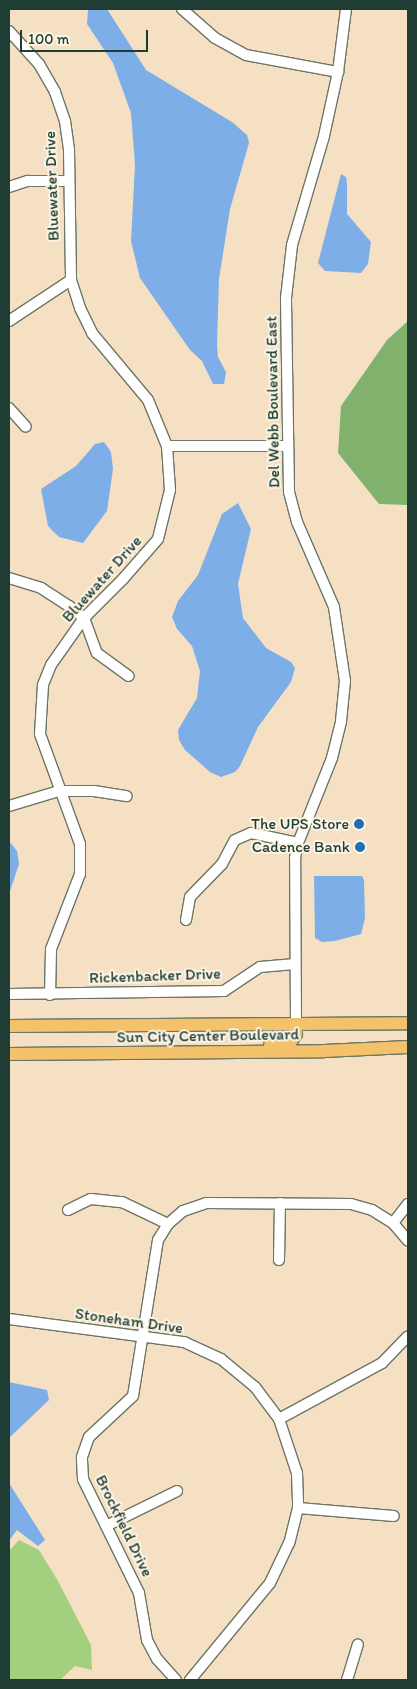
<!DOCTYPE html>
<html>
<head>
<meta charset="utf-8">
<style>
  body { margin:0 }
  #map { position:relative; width:417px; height:1689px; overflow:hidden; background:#f5e0c4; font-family:Itim,sans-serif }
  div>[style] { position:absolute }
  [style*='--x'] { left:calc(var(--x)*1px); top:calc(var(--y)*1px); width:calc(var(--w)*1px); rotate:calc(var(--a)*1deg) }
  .green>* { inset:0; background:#a2d07e }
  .forest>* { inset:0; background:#81b26d }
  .water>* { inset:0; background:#7daee8 }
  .roads { filter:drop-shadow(1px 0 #6a7666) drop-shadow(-1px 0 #6a7666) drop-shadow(0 1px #6a7666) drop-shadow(0 -1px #6a7666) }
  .minor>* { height:10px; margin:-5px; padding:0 5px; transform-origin:5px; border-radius:5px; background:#fff }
  .major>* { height:12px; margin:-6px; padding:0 6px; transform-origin:6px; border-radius:6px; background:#f3c26a }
  .dots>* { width:14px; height:14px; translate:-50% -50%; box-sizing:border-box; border:2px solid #fcf5e5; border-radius:50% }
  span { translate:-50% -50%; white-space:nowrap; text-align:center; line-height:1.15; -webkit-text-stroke:4px #fcf5e5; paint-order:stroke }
  .street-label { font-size:16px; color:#1f3d34 }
  .poi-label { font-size:16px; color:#1f3d34 }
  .right { translate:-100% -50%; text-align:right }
  .frame { position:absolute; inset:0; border:10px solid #1f3d34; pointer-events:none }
  .scale { position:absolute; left:20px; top:30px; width:128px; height:22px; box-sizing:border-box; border:2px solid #1f3d34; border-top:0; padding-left:6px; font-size:15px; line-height:18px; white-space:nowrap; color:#1f3d34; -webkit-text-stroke:4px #fcf5e5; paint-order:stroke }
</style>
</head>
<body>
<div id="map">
  <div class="green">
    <div style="clip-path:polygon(19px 1540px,39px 1550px,58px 1581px,91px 1645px,92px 1670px,75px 1666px,60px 1680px,9px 1680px,9px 1551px)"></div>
  </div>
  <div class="forest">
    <div style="clip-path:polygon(408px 321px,408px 505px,379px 504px,338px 453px,341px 406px,387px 340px)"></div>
  </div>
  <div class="water">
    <div style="clip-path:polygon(88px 9px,107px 9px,146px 70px,232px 122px,247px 135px,249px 143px,230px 209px,219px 279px,217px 345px,218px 357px,226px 372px,224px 384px,213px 384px,202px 361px,190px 350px,140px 278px,131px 241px,135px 165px,131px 113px,113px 63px,87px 24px)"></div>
    <div style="clip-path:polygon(341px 174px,346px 177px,347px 183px,347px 214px,371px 242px,368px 264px,361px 273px,325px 271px,318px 263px)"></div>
    <div style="clip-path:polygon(104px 442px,111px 452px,113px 469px,107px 511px,83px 543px,59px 537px,48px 526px,41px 489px,76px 466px,95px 444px)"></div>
    <div style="clip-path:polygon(238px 503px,251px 529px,238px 584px,243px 618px,266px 648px,291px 662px,295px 668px,291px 682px,258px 727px,240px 766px,235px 772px,221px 777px,210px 772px,185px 750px,179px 740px,178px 730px,197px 698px,200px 671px,192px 646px,177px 629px,172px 617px,178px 601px,198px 575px,222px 514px)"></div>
    <div style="clip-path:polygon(9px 841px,17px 851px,19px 864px,9px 894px)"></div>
    <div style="clip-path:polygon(314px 876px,362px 876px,364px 880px,365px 918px,361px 934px,335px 941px,322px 942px,315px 938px)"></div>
    <div style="clip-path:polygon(9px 1382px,47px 1390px,49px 1400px,9px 1438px)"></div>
    <div style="clip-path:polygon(9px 1483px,45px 1540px,38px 1546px,17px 1530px,9px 1541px)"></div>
  </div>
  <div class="roads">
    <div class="minor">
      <div style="--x:182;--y:9;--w:44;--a:41.3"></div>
      <div style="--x:215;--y:38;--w:35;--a:29"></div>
      <div style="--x:246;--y:55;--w:94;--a:10.5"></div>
      <div style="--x:9;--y:31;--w:45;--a:47.7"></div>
      <div style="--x:39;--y:64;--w:32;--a:60"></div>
      <div style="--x:55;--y:92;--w:31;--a:71"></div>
      <div style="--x:65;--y:121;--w:29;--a:82"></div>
      <div style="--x:69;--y:150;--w:130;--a:89.1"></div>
      <div style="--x:71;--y:280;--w:29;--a:72"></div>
      <div style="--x:80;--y:308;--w:28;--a:64"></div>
      <div style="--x:92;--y:333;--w:87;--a:50.1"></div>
      <div style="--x:148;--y:400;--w:50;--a:67.6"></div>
      <div style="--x:167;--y:446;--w:44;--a:86.1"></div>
      <div style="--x:170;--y:490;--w:50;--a:103.8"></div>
      <div style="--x:158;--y:539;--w:53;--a:131.2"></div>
      <div style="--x:123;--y:579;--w:55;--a:135"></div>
      <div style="--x:84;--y:618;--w:57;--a:125.1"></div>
      <div style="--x:51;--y:665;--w:22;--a:112"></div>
      <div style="--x:43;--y:685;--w:49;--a:93.5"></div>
      <div style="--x:40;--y:734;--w:117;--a:70"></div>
      <div style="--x:80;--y:844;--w:30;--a:90"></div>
      <div style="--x:80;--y:874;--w:80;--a:111.1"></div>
      <div style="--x:51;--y:949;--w:46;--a:91.2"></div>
      <div style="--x:9;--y:187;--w:20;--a:-18"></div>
      <div style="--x:28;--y:181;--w:41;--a:0"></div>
      <div style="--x:9;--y:321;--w:74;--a:-33.5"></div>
      <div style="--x:9;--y:408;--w:25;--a:48"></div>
      <div style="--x:167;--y:446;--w:120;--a:0"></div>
      <div style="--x:9;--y:578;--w:34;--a:17"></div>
      <div style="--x:41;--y:588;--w:33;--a:33"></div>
      <div style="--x:69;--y:606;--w:19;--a:39"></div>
      <div style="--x:84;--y:618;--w:37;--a:70"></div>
      <div style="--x:97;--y:653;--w:39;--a:36"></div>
      <div style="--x:9;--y:806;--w:52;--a:-16.7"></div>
      <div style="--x:59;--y:791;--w:35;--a:0"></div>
      <div style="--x:94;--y:791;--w:33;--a:9"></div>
      <div style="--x:186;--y:920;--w:23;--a:-80"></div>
      <div style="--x:190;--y:897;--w:46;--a:-45.9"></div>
      <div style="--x:222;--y:864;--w:27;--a:-62"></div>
      <div style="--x:235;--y:840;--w:17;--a:-24"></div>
      <div style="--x:251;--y:833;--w:48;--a:12"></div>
      <div style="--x:9;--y:994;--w:215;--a:-0.8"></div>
      <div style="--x:224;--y:991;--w:43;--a:-33.7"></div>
      <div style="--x:260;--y:967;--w:35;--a:-5"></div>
      <div style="--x:296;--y:1024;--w:166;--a:-90.3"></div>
      <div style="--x:295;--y:858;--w:15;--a:-79"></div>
      <div style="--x:298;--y:843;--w:92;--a:-68.2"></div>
      <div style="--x:332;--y:758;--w:38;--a:-76"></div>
      <div style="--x:341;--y:721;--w:40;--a:-84.3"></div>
      <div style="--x:345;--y:681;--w:75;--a:-98.5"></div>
      <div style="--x:334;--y:607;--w:93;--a:-113.5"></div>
      <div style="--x:297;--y:522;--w:31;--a:-105"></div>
      <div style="--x:289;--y:492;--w:194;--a:-90.9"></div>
      <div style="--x:286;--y:298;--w:53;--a:-83.5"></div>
      <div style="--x:292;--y:245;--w:114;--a:-73.6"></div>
      <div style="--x:324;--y:136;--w:66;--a:-77.7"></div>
      <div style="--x:338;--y:72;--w:64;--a:-82.8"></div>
      <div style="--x:68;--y:1210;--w:25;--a:-26"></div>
      <div style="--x:91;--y:1199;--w:31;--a:6"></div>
      <div style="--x:122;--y:1202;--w:51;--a:25.6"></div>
      <div style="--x:393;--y:1223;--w:24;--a:-52"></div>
      <div style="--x:279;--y:1260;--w:57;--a:-89"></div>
      <div style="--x:9;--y:1319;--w:177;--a:7.5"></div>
      <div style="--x:184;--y:1342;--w:41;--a:24.7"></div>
      <div style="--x:221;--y:1359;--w:44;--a:39.5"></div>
      <div style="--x:255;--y:1387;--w:40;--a:53"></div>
      <div style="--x:279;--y:1419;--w:57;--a:71.6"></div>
      <div style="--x:297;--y:1473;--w:35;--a:88"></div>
      <div style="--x:298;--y:1508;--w:36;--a:104"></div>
      <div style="--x:289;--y:1543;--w:44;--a:115.4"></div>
      <div style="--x:270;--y:1583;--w:126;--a:129.5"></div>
      <div style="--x:279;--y:1419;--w:117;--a:-28.5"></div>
      <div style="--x:382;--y:1363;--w:37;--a:-46"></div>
      <div style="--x:298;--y:1508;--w:96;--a:4.8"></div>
      <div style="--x:108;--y:1525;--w:77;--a:-26.2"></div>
      <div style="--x:176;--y:1680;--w:28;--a:-132"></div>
      <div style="--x:157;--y:1659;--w:21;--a:-118"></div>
      <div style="--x:147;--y:1640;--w:48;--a:-99.7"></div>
      <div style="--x:139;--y:1593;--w:127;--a:-116.2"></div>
      <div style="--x:83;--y:1479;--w:22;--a:-93"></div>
      <div style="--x:82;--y:1457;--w:21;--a:-71"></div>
      <div style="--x:89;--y:1437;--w:60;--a:-43"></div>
      <div style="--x:133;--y:1396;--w:158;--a:-80.9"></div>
      <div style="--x:158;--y:1240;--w:19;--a:-58"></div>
      <div style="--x:168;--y:1224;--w:20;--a:-41"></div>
      <div style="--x:183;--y:1211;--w:24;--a:-19"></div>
      <div style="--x:206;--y:1203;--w:145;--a:0.4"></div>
      <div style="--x:351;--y:1204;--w:22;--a:16"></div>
      <div style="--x:372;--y:1210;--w:25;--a:32"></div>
      <div style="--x:393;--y:1223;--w:23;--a:50"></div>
      <div style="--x:347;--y:1680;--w:37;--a:-73"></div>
    </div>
    <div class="major">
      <div style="--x:9;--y:1026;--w:399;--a:-0.4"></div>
      <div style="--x:270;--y:1045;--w:20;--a:-6"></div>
      <div style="--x:290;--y:1043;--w:11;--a:-56"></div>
      <div style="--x:296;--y:1034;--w:10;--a:-90"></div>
      <div style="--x:9;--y:1054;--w:315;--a:-0.5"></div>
      <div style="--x:324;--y:1051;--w:84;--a:-2.7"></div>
    </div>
  </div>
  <div class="dots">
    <div style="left:359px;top:824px;background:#1f6fb2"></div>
    <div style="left:360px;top:847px;background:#1f6fb2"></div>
  </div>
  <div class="street-label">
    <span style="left:52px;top:186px;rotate:-92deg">Bluewater Drive</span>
    <span style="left:273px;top:402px;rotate:-91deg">Del Webb Boulevard East</span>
    <span style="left:102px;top:579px;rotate:-48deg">Bluewater Drive</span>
    <span style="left:155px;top:976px;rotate:-2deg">Rickenbacker Drive</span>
    <span style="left:208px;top:1036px;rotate:-1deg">Sun City Center Boulevard</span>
    <span style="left:129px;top:1321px;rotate:8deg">Stoneham Drive</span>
    <span style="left:124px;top:1526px;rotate:64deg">Brockfield Drive</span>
  </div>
  <div class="poi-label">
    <span class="right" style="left:349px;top:824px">The UPS Store</span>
    <span class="right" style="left:350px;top:847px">Cadence Bank</span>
  </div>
  <div class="frame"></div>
  <div class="scale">100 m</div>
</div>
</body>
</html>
